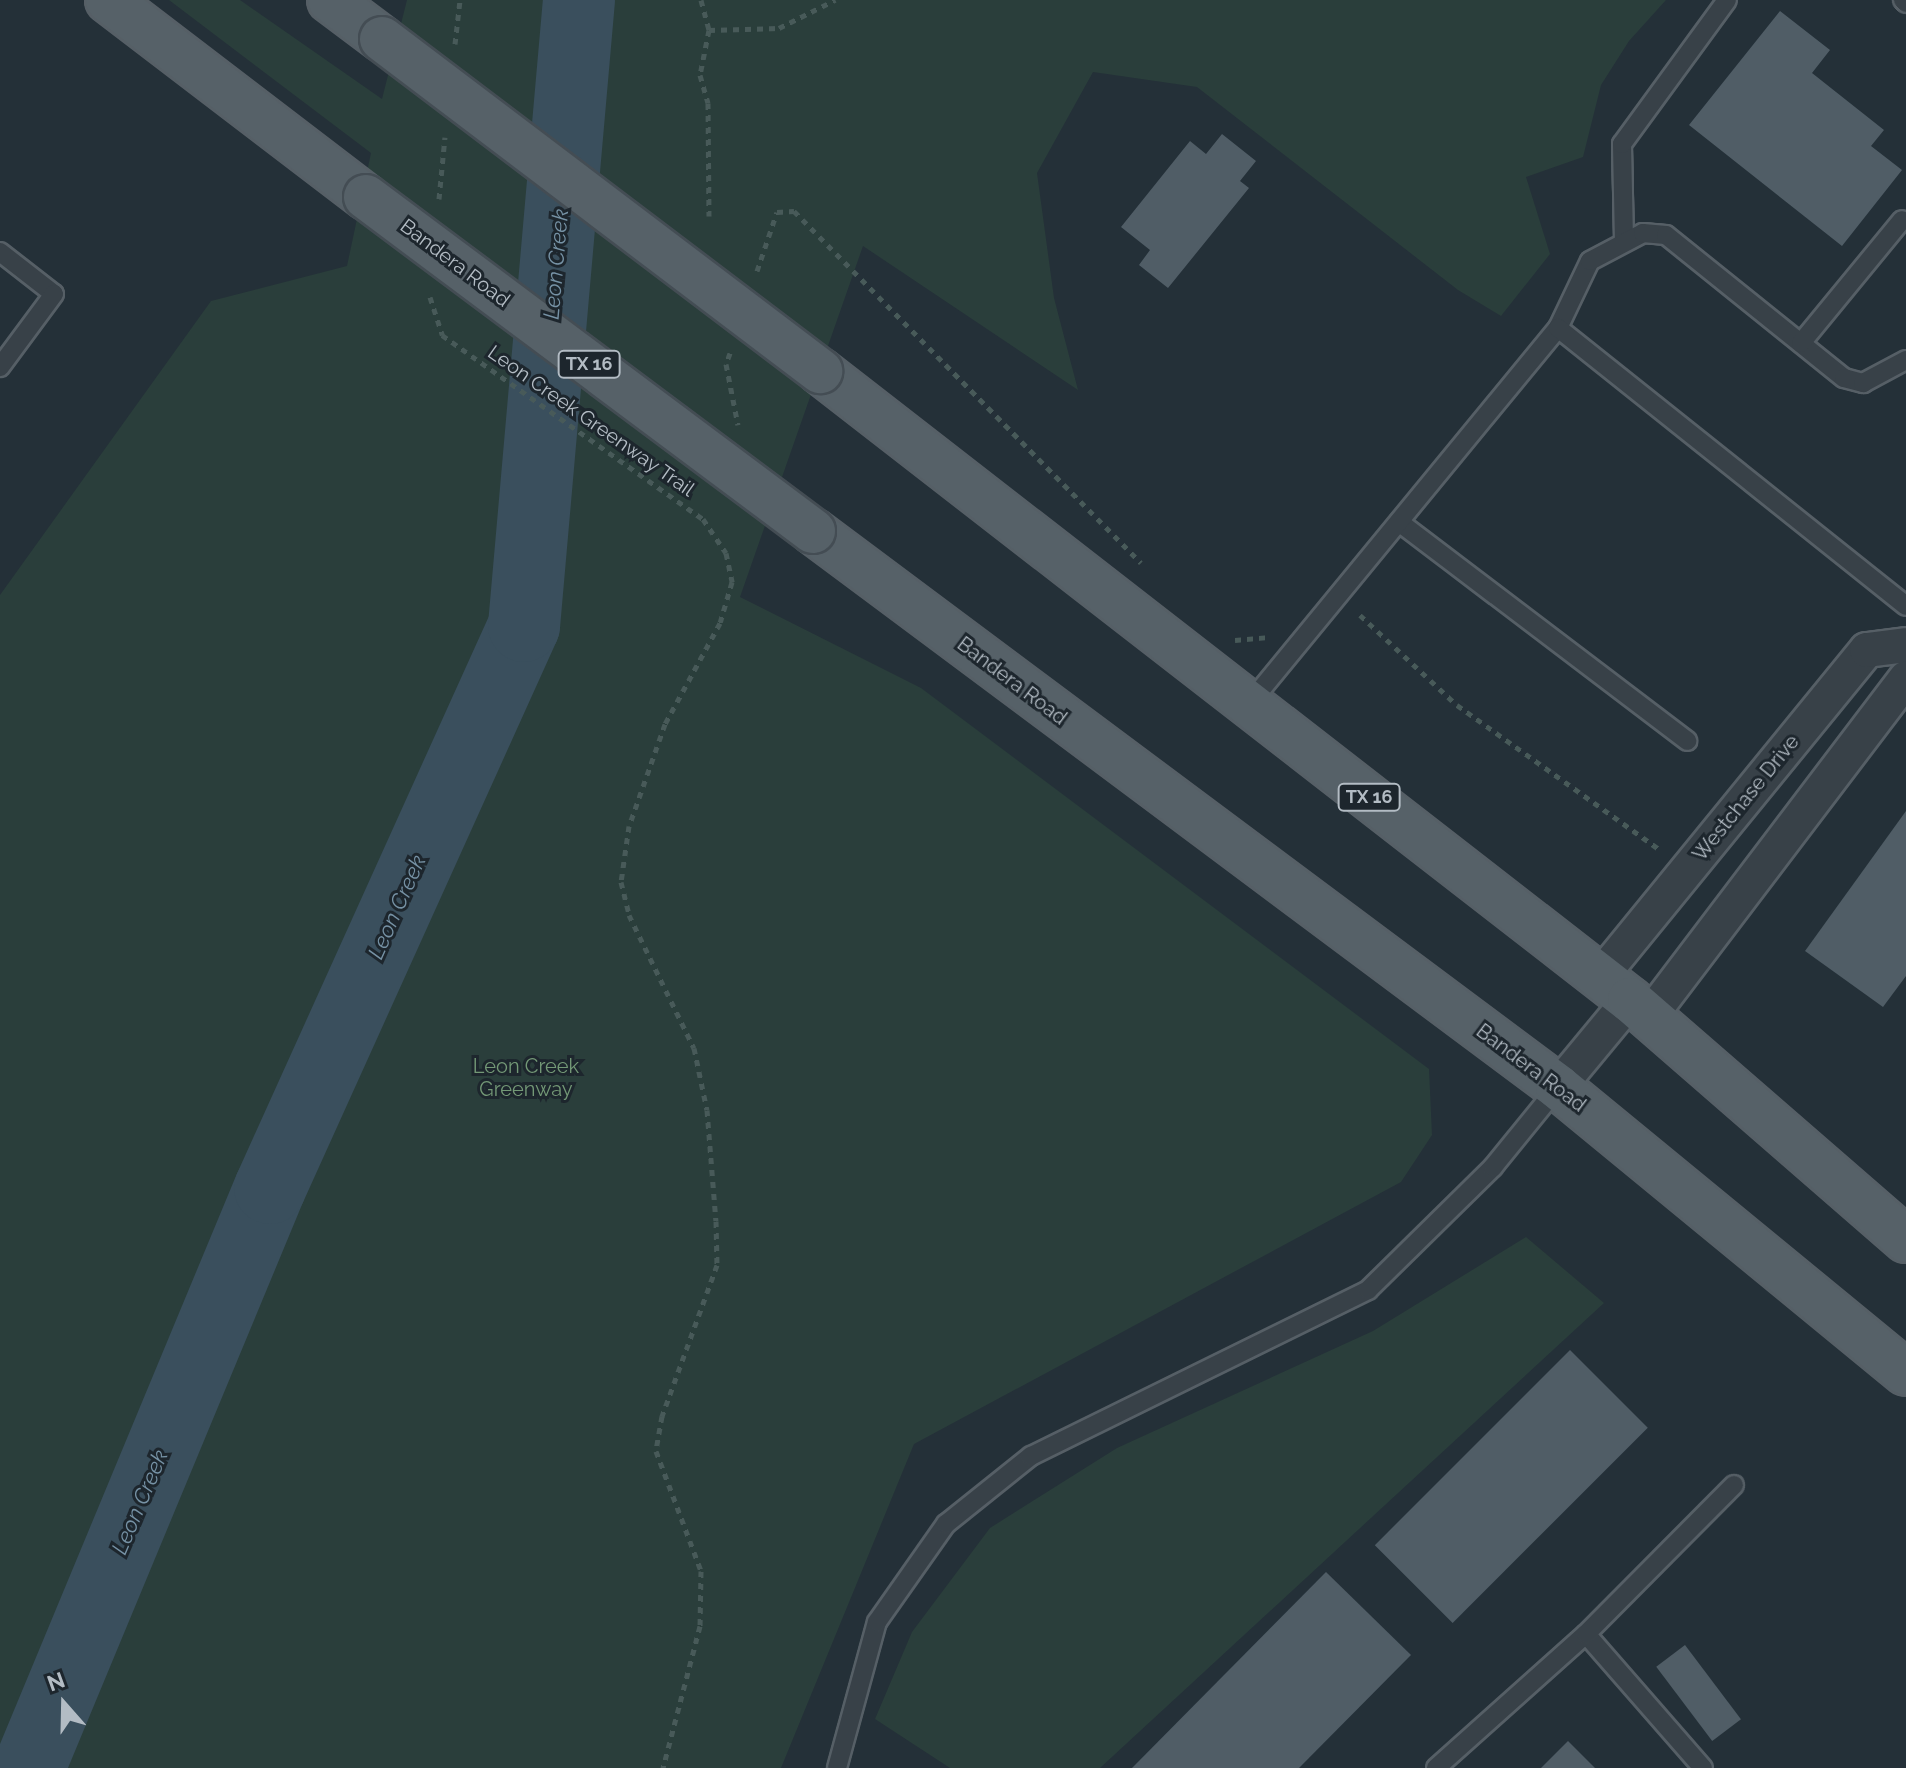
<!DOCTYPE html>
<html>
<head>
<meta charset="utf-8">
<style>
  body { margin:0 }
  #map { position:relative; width:1906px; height:1768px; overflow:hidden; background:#243038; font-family:Raleway,sans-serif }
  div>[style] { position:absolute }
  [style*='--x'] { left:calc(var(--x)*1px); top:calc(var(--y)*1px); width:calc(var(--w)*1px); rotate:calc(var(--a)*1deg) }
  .green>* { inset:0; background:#2a3e3b }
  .river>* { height:72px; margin:-36px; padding:0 36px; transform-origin:36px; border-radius:36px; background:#3a4f5d }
  .building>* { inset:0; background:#505d66; transform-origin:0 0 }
  .path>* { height:5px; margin-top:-2.5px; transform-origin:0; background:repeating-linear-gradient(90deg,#485a59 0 6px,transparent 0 12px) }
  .roads { filter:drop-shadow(2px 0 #565f66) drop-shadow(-2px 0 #565f66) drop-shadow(0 2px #565f66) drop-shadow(0 -2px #565f66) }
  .lane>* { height:18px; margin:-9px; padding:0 9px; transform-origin:9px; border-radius:9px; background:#384148 }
  .street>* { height:34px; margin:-17px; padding:0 17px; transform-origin:17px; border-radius:17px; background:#384148 }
  .primary>* { height:44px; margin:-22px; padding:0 22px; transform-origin:22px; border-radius:22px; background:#566168 }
  .bridges { filter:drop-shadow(2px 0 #444d54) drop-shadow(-2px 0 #444d54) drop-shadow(0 2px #444d54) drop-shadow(0 -2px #444d54) }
  .primary-bridge>* { height:44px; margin:-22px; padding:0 22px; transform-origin:22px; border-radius:22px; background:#566168 }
  span { translate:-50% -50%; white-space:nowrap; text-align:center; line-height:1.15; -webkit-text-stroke:6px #1d262d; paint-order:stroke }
  .shield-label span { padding:2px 6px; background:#1d262d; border:2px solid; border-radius:6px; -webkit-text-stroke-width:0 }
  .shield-label { font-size:18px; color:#b3bcc4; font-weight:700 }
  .street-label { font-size:20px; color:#b3bcc4 }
  .park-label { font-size:20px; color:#739876 }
  .water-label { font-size:22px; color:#7692a5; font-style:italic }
  .north { position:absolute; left:24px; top:1664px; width:80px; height:80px; -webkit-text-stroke:6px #1d262d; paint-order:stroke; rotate:340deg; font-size:22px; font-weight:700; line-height:32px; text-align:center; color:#b3bcc4 }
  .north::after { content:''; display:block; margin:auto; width:28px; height:36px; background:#b3bcc4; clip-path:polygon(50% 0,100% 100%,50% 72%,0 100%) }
</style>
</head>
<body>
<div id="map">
  <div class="green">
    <div style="clip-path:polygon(169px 0,240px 0,382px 99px,407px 0,1666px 0,1629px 41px,1601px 85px,1583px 157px,1526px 177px,1550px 254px,1501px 316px,1458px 290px,1197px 87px,1093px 72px,1037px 173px,1054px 298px,1078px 390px,863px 246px,740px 597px,921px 688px,1429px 1069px,1432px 1135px,1401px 1182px,914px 1444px,781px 1768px,0 1768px,0 595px,211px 301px,347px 266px,371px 153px)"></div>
    <div style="clip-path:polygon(1526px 1237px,1604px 1303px,1100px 1768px,950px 1768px,875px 1719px,912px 1632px,990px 1528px,1117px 1448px,1373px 1331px)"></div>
  </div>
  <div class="river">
    <div style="--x:29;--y:1768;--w:628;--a:-67.44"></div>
    <div style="--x:270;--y:1188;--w:617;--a:-65.68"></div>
    <div style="--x:524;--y:626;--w:628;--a:-84.98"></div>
  </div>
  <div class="building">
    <div style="clip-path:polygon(1780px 11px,1830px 50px,1812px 73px,1884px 130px,1871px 146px,1902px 170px,1842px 246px,1689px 125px)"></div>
    <div style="clip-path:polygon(1222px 134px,1256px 161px,1240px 181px,1249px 188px,1168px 288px,1139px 265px,1150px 250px,1121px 227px,1190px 141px,1206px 154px)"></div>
    <div style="clip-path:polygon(1906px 811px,1906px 976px,1883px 1007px,1805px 951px)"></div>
    <div style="left:1570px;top:1350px;width:110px;height:276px;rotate:45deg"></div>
    <div style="clip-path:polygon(1326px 1572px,1411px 1655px,1299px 1768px,1132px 1768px)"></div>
    <div style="left:1685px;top:1645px;width:93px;height:36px;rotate:53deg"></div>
    <div style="clip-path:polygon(1568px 1741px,1595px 1768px,1541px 1768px)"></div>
  </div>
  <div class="path">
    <div style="--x:701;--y:0;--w:31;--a:75"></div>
    <div style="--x:709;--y:30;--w:46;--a:101.3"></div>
    <div style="--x:700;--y:75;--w:29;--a:74"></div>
    <div style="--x:708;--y:103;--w:113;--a:89.5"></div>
    <div style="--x:709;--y:30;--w:70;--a:-1.6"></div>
    <div style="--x:779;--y:28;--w:63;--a:-26.6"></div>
    <div style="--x:455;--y:44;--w:44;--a:-83.5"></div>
    <div style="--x:439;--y:199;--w:62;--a:-84.5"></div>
    <div style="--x:757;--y:271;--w:62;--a:-71.3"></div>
    <div style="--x:777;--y:212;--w:17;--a:-3"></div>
    <div style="--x:794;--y:211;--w:494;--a:45.4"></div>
    <div style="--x:430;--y:297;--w:40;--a:72"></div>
    <div style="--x:442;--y:335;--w:319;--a:35.2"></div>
    <div style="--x:703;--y:519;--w:41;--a:55.9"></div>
    <div style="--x:726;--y:553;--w:30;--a:78"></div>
    <div style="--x:732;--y:582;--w:43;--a:106.3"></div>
    <div style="--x:720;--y:623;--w:115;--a:118.6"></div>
    <div style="--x:665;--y:724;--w:108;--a:109.4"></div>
    <div style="--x:629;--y:826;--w:57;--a:98.1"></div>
    <div style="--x:621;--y:882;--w:34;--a:76"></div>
    <div style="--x:629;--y:915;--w:148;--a:64"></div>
    <div style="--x:694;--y:1048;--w:63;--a:78.2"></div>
    <div style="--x:707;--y:1110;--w:111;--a:85.4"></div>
    <div style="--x:716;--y:1221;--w:44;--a:88.7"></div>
    <div style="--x:717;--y:1265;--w:161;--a:110"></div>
    <div style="--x:662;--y:1416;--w:36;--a:100"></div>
    <div style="--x:656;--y:1451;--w:128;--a:69.4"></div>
    <div style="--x:701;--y:1571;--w:55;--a:91"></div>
    <div style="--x:700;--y:1626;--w:147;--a:104.6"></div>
    <div style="--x:730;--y:353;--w:12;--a:110"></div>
    <div style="--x:726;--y:364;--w:62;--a:78.9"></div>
    <div style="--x:1360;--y:615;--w:132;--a:42.9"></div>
    <div style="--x:1457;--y:705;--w:249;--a:35.5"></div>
    <div style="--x:1235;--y:640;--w:33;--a:-5"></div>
  </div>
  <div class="roads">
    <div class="lane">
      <div style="--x:1903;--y:0;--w:4;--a:45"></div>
      <div style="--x:1624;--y:241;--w:97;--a:-91.2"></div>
      <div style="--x:1622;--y:144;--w:178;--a:-53.9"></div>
      <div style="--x:0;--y:252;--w:68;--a:37.9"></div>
      <div style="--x:54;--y:294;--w:91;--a:126.5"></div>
      <div style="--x:1558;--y:328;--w:74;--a:-64.5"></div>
      <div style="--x:1590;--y:261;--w:60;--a:-27.8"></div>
      <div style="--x:1643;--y:233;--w:23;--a:5"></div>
      <div style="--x:1666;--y:235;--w:228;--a:38.8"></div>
      <div style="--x:1844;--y:378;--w:20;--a:15"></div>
      <div style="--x:1863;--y:383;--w:49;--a:-28.1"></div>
      <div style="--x:1801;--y:343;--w:159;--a:-50.6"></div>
      <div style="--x:1399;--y:522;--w:362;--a:37.2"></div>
      <div style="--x:1249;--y:704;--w:487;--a:-50.6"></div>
      <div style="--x:1558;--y:328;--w:445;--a:38.6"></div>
      <div style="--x:1586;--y:1634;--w:178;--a:48.9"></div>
      <div style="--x:837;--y:1768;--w:151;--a:-74.7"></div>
      <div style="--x:877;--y:1622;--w:120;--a:-54.9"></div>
      <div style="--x:946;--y:1524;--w:109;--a:-38.7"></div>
      <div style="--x:1031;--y:1456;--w:376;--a:-26.2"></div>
      <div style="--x:1368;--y:1290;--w:175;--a:-44.5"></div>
      <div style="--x:1493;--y:1167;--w:103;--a:-50.9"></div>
      <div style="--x:1436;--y:1768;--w:201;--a:-41.8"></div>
      <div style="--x:1586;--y:1634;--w:210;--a:-45.2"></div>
    </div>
    <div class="street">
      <div style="--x:1600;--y:977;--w:422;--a:-50.8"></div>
      <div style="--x:1867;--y:650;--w:39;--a:-7"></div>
      <div style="--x:1649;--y:1017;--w:425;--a:-52.8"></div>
      <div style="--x:1558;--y:1087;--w:113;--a:-50.4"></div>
    </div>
    <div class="primary">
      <div style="--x:108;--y:0;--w:325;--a:37.4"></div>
      <div style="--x:330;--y:0;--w:65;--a:36.9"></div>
      <div style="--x:820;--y:371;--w:1026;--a:37.83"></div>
      <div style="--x:1630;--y:1000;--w:366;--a:41"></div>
      <div style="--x:813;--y:531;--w:930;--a:36.73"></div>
      <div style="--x:1558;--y:1087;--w:450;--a:39.4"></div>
    </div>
  </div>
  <div class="bridges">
    <div class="primary-bridge">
      <div style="--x:382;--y:39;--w:550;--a:37.16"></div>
      <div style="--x:366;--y:197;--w:558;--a:36.77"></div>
    </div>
  </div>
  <div class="shield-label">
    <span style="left:589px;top:364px">TX 16</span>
    <span style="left:1369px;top:797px">TX 16</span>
  </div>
  <div class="street-label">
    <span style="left:455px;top:263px;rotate:37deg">Bandera Road</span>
    <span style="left:591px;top:421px;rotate:35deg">Leon Creek Greenway Trail</span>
    <span style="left:1012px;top:681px;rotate:37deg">Bandera Road</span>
    <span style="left:1746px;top:798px;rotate:-51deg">Westchase Drive</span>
    <span style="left:1531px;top:1068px;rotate:37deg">Bandera Road</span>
  </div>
  <div class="park-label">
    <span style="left:526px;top:1078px">Leon Creek<br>Greenway</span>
  </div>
  <div class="water-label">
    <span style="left:556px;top:264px;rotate:-85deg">Leon Creek</span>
    <span style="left:397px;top:907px;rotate:-66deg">Leon Creek</span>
    <span style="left:140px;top:1502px;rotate:-67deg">Leon Creek</span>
  </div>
  <div class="north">N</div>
</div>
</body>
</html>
